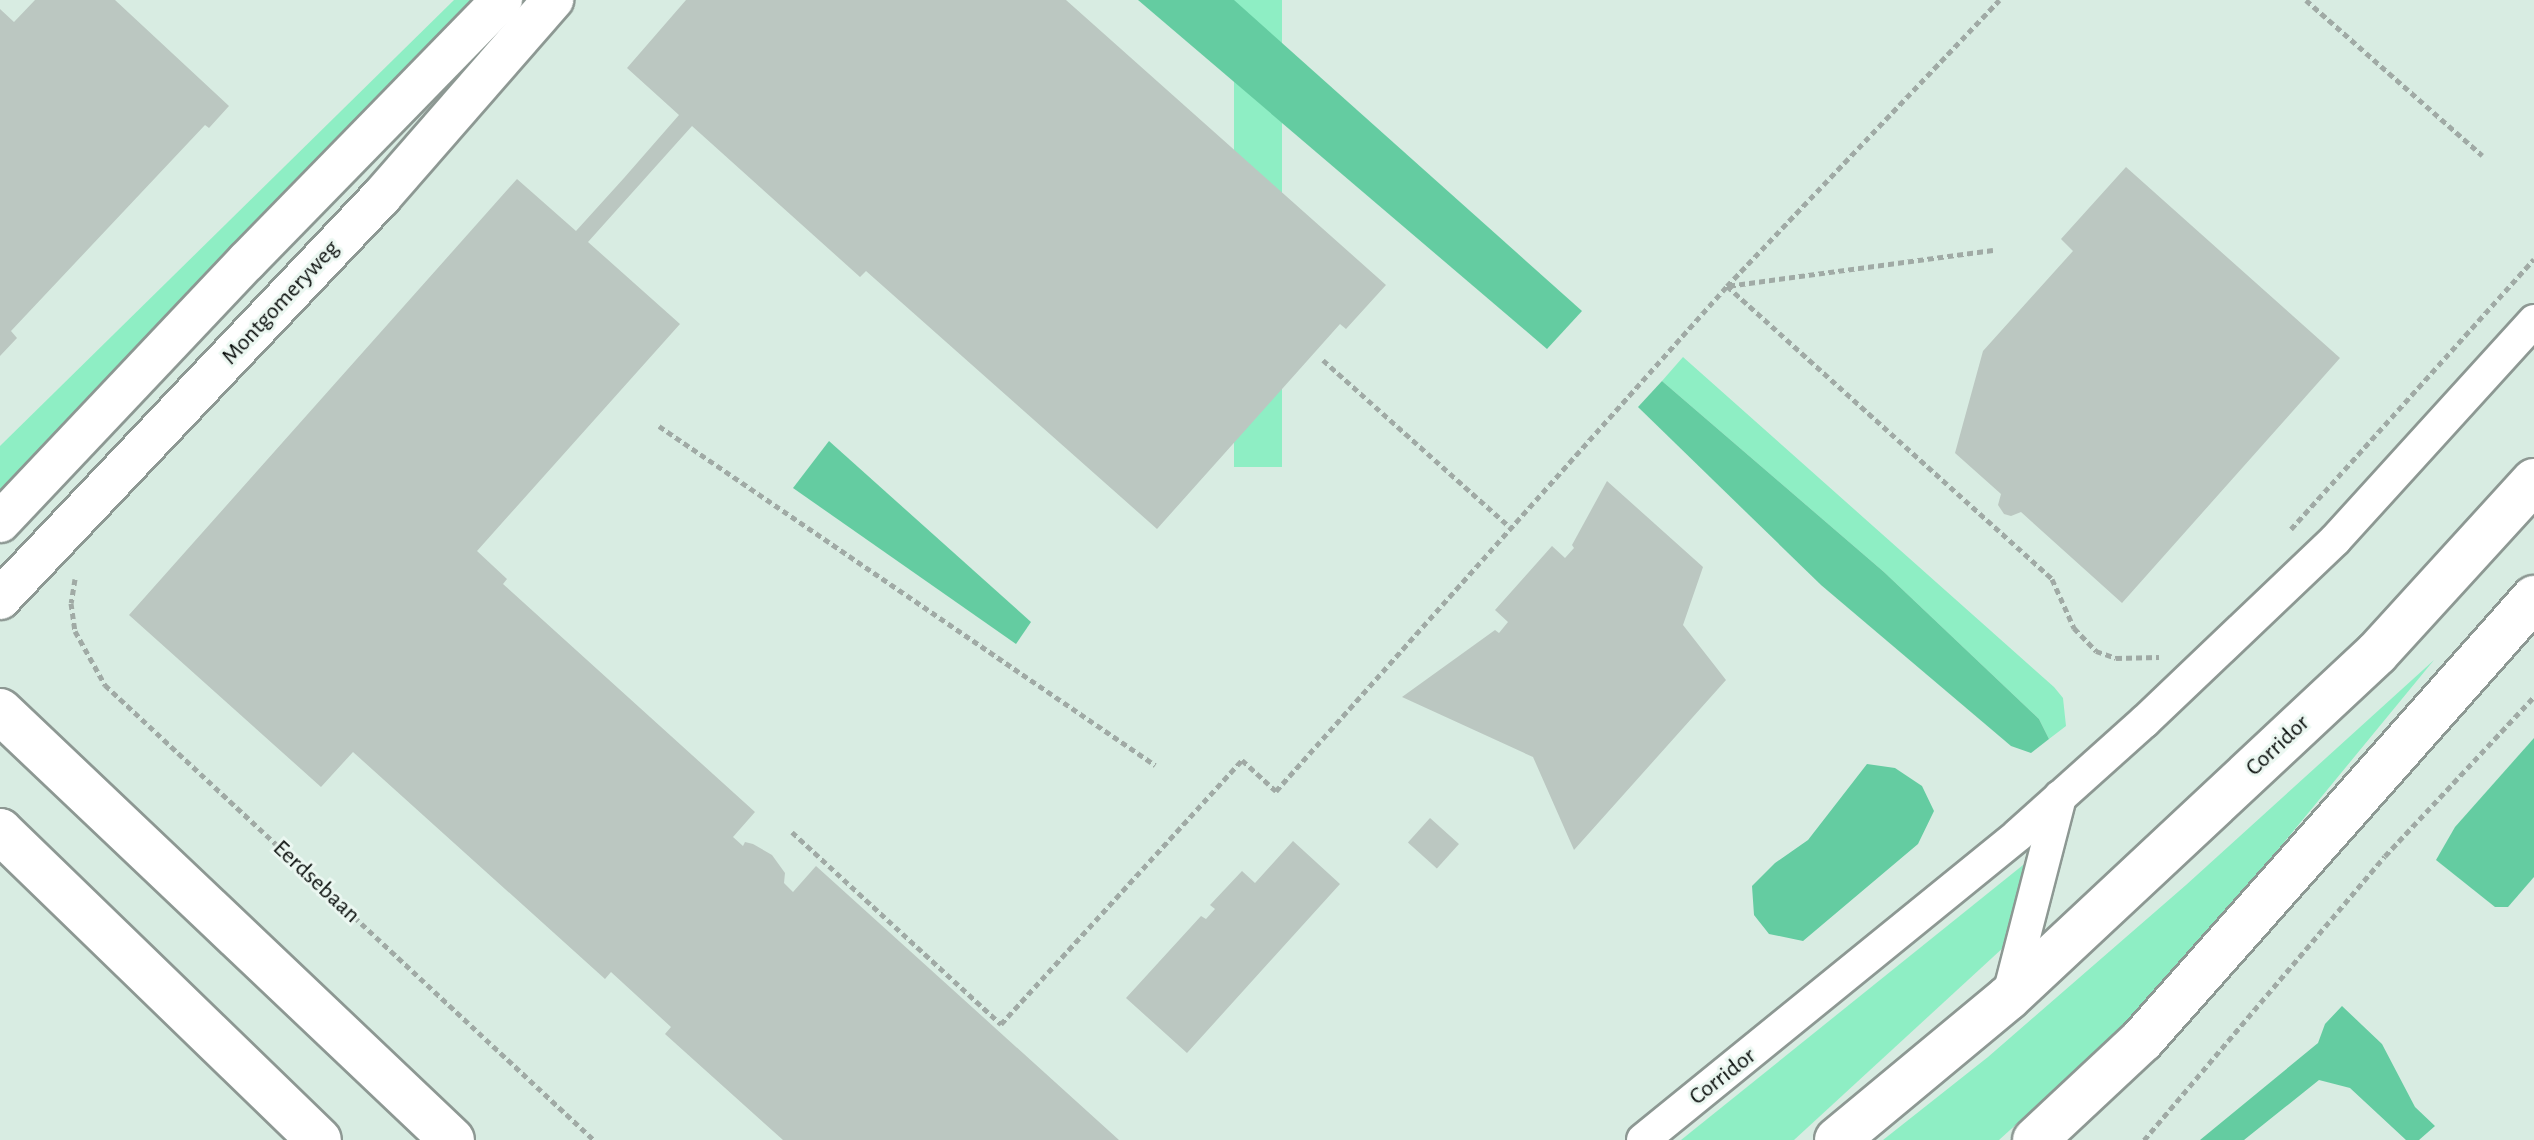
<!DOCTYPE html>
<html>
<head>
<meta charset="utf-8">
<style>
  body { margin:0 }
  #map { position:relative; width:2534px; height:1140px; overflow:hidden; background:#ebf7f1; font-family:"Alegreya Sans",sans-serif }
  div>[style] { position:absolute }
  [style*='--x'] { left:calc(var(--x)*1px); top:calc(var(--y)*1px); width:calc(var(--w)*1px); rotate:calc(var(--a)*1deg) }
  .built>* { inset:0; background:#d8ece2; transform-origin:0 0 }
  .green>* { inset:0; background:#8eeec4; transform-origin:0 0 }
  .water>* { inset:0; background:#64cca1 }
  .building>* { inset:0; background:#bbc7c1; transform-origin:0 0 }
  .path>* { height:5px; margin-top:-2.5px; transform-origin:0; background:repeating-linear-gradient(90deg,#a0aaa5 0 6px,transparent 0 10px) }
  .roads { filter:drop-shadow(2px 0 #8d9893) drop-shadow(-2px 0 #8d9893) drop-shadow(0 2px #8d9893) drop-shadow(0 -2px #8d9893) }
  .minor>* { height:32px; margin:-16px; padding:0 16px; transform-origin:16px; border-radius:16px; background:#fff }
  .tertiary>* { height:40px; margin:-20px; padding:0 20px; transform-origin:20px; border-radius:20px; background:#fff }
  .secondary>* { height:44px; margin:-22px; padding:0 22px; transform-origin:22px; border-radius:22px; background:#fff }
  .motorway>* { height:44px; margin:-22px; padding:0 22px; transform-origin:22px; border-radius:22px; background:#fff }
  span { translate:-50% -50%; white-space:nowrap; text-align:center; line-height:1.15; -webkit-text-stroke:6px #ebf7f1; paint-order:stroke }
  .street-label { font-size:24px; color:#090d0b }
</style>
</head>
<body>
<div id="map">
  <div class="built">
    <div style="left:0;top:0;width:2534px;height:1140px"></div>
  </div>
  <div class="green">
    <div style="clip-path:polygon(454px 0,479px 0,0 492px,0 446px)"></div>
    <div style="left:1234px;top:0;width:48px;height:467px"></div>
    <div style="clip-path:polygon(1683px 357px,2054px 687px,2063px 698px,2066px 726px,2049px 739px,2039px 719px,1884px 572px,1662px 381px)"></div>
    <div style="clip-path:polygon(2434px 660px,2221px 919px,2122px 1028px,1999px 1140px,1883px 1140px,1988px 1057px,2186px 885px)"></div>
    <div style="clip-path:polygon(2028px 861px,2005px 946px,1794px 1140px,1681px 1140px)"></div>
  </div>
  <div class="water">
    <div style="clip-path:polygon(1138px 0,1234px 0,1582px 311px,1547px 349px)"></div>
    <div style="clip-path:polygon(1662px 381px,1884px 572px,2039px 719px,2049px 739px,2031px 753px,2011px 746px,1821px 585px,1638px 407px)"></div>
    <div style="clip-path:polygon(829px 441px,1031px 622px,1016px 644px,793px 488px)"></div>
    <div style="clip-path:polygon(2534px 738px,2534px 877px,2508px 907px,2495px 907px,2436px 860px,2455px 827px)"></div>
    <div style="clip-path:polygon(1867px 764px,1895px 768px,1922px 786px,1934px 811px,1918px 844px,1803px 941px,1769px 934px,1754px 915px,1752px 886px,1775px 863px,1808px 840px)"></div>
    <div style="clip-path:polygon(2342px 1006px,2382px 1044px,2415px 1107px,2435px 1126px,2419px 1140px,2406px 1140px,2350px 1088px,2319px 1080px,2244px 1140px,2200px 1140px,2318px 1043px,2325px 1024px)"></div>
  </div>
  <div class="building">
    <div style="clip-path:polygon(35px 0,115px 0,229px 106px,209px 128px,205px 125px,11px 331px,17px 338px,0 356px,0 9px,14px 22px)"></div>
    <div style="clip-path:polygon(686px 0,1066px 0,1386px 285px,1346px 329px,1340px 324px,1157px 529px,866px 271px,860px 277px,692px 126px,588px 242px,680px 324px,477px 551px,507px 579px,503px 584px,755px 812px,733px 837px,743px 846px,745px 842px,753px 844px,772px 855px,785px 873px,784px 883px,793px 892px,816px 866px,1119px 1140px,783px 1140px,665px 1034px,671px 1027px,611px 972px,605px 979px,353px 752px,321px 787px,129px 615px,517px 179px,576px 231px,624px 178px,679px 115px,627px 68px)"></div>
    <div style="clip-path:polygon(2126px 167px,2340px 358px,2122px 603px,2021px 512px,2011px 516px,2004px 514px,1998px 505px,2001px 494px,1955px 453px,1983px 351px,2073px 251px,2061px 239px)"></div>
    <div style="clip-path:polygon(1607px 481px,1703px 567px,1683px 625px,1726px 680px,1574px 850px,1533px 757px,1402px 697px,1495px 630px,1499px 633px,1508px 622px,1495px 610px,1552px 546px,1565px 558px,1574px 548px,1572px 545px)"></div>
    <div style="left:1430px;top:818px;width:39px;height:33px;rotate:42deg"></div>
    <div style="clip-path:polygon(1293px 841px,1340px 884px,1187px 1053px,1126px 998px,1201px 916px,1206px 919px,1215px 909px,1210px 905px,1242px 871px,1255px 883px)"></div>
  </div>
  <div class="path">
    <div style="--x:2306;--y:0;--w:235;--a:41.4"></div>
    <div style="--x:1993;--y:250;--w:268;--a:172.3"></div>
    <div style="--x:1727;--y:286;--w:438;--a:42"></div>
    <div style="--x:2052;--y:579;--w:54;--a:65.8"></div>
    <div style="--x:2074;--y:628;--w:32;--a:46"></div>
    <div style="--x:2096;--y:651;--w:21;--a:19"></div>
    <div style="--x:2116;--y:658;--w:43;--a:-1.3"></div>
    <div style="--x:1323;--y:360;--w:252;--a:41.8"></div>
    <div style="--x:659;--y:426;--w:601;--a:34.35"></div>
    <div style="--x:2291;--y:529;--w:363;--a:-48"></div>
    <div style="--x:75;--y:579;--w:24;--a:99"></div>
    <div style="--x:71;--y:603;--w:28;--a:82"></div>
    <div style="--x:75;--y:631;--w:62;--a:60.9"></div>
    <div style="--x:105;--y:685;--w:668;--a:42.94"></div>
    <div style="--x:792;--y:832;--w:284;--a:42.6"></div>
    <div style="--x:1001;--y:1024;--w:357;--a:-47.6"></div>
    <div style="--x:1242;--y:760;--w:46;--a:42.4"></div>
    <div style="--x:1276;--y:791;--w:677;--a:-48.23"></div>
    <div style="--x:1727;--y:286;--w:395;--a:-46.4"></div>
    <div style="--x:2144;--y:1140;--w:372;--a:-49.7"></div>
    <div style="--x:2385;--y:856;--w:218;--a:-46.9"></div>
  </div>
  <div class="roads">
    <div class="minor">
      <div style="--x:2008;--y:998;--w:208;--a:-75.5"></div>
      <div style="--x:1643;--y:1140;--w:485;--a:-39.1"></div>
      <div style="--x:2019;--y:834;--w:168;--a:-41.9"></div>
      <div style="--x:2144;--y:722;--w:264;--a:-43.6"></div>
      <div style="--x:2335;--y:540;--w:296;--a:-47.7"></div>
    </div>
    <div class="tertiary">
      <div style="--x:0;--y:522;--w:359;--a:-46.6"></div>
      <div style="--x:247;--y:261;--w:365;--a:-45.7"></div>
      <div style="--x:0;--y:599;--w:554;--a:-46.54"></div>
      <div style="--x:381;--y:197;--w:262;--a:-48.9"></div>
    </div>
    <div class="secondary">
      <div style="--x:0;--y:711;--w:623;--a:43.5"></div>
      <div style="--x:0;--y:831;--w:444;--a:44.1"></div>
      <div style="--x:1837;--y:1140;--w:222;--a:-39.7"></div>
      <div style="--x:2008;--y:998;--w:505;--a:-43.07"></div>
      <div style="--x:2377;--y:653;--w:233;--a:-47.6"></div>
      <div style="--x:2035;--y:1140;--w:146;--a:-43.1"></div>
      <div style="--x:2142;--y:1040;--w:591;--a:-48.43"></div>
    </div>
    <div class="motorway">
      <div style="--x:0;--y:831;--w:1;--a:45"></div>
    </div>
  </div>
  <div class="street-label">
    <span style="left:281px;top:303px;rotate:-47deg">Montgomeryweg</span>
    <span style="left:2278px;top:746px;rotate:-43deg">Corridor</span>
    <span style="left:316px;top:882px;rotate:43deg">Eerdsebaan</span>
    <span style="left:1723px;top:1077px;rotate:-38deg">Corridor</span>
  </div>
</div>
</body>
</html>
